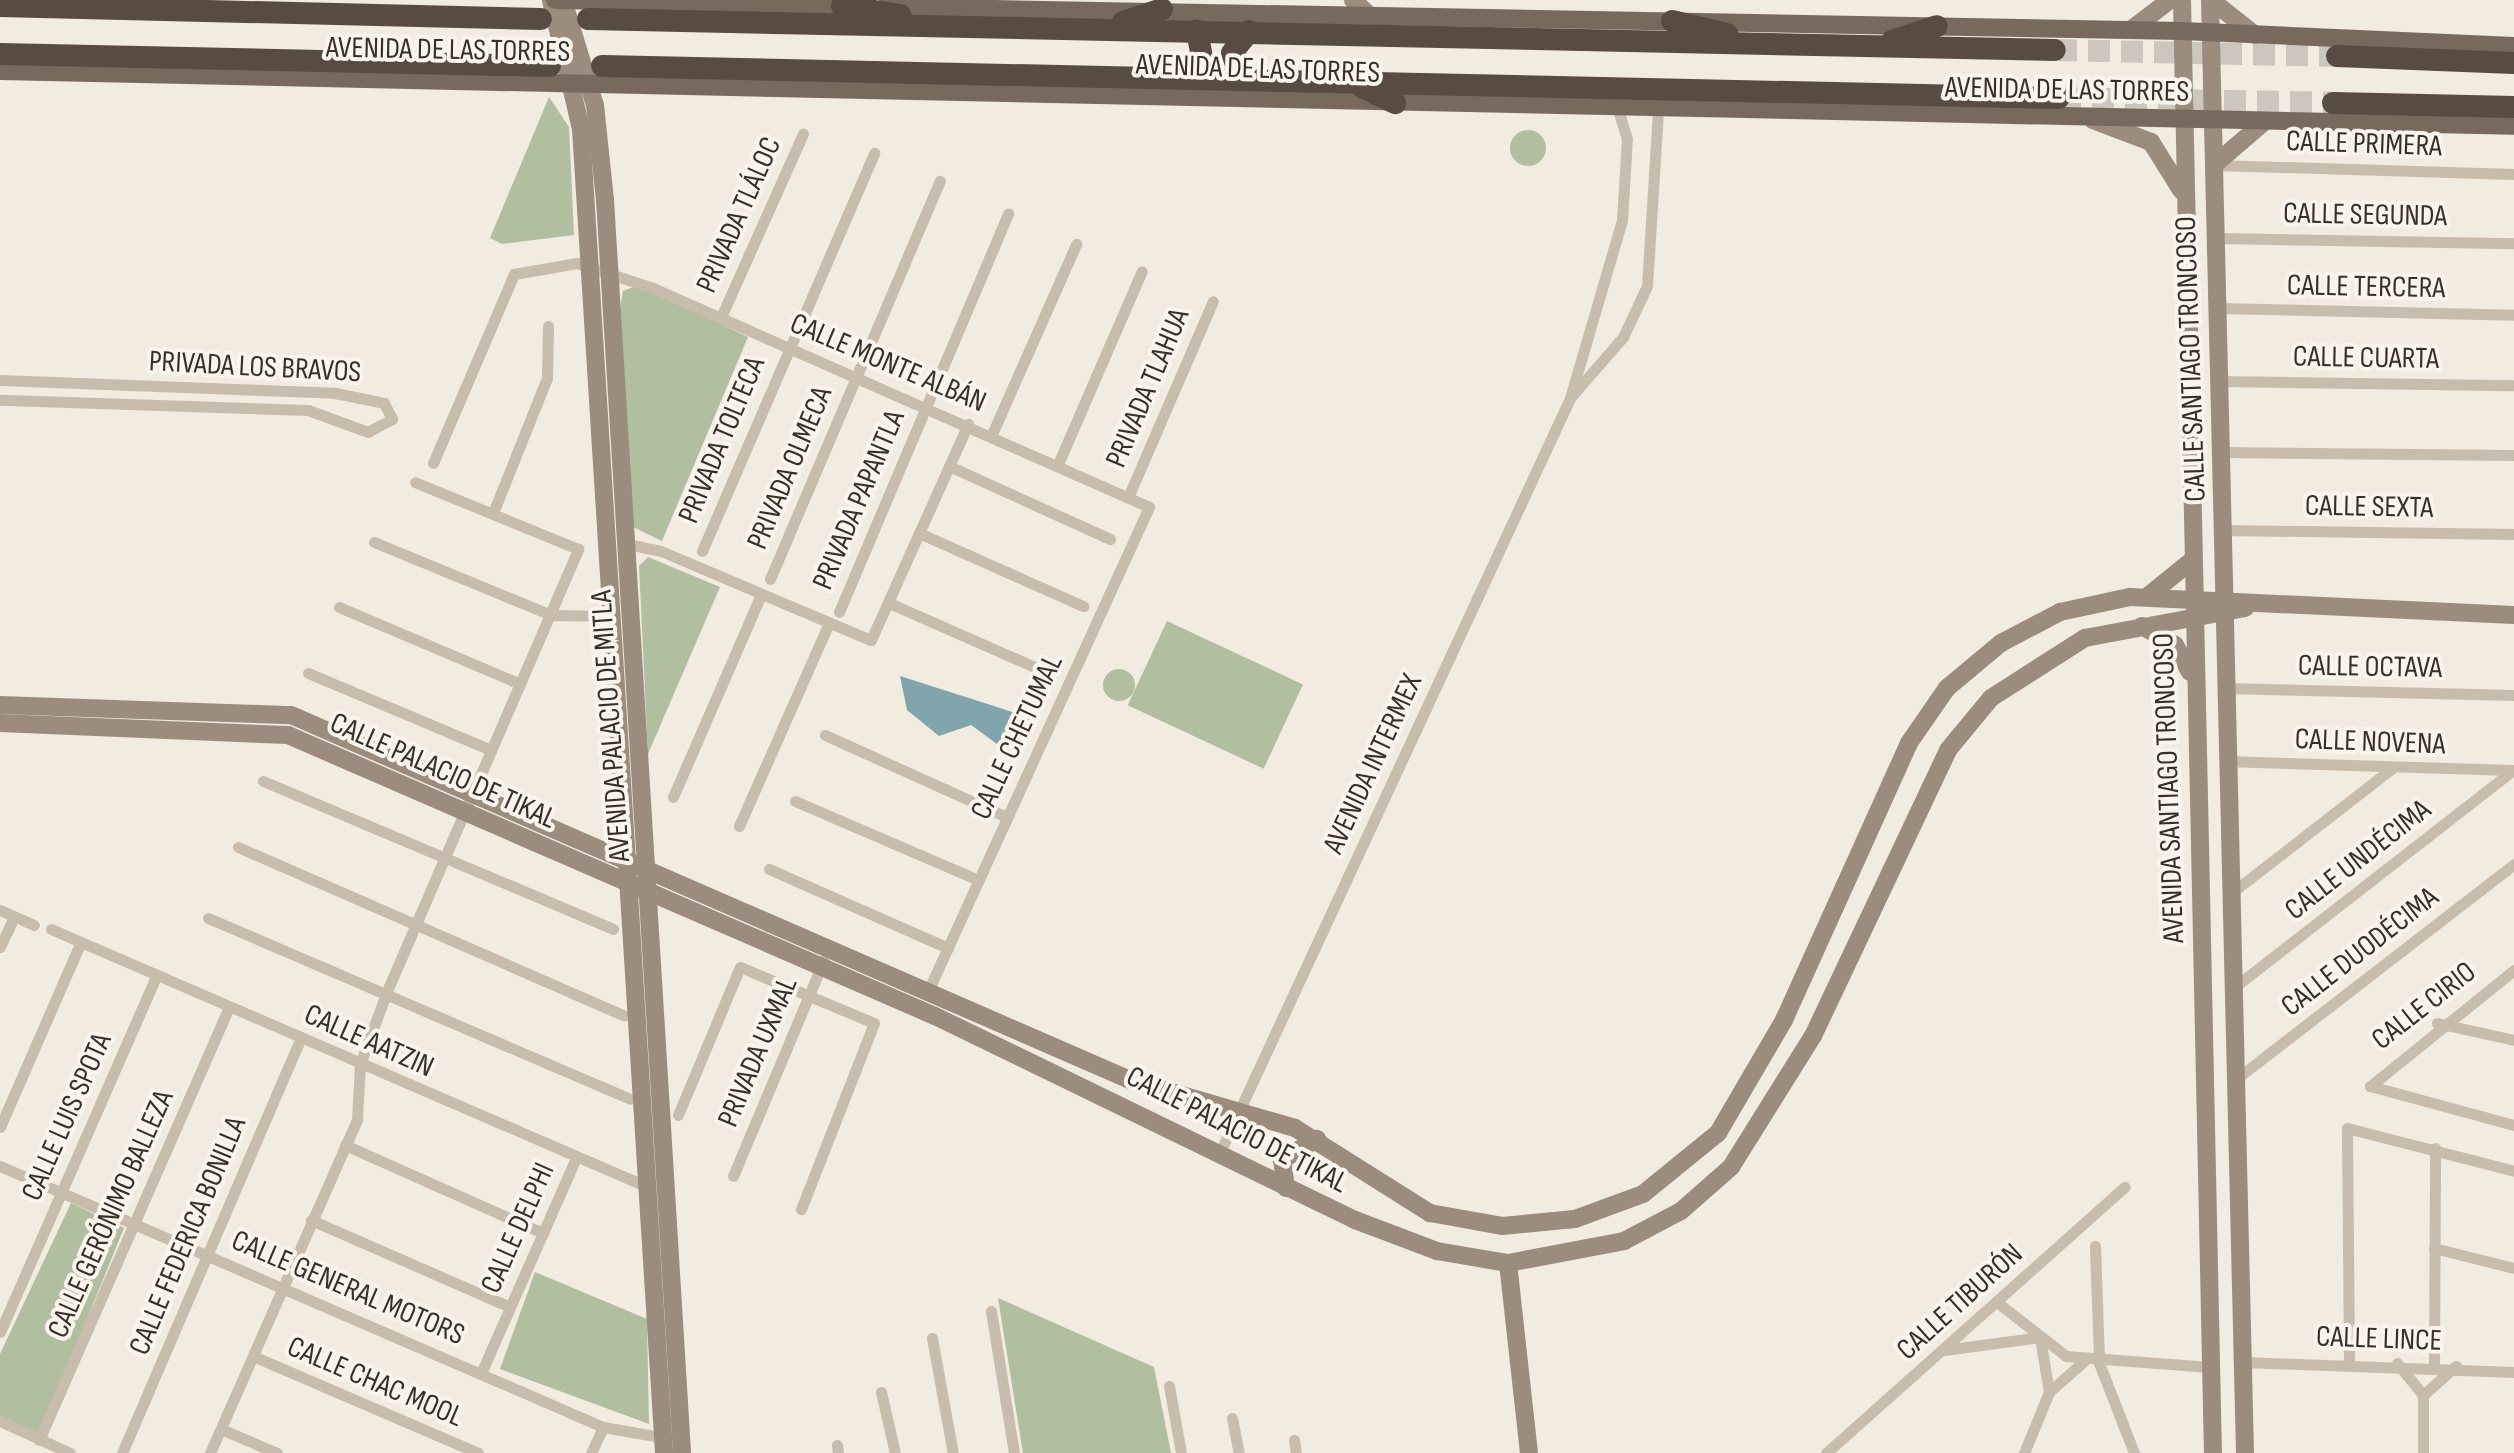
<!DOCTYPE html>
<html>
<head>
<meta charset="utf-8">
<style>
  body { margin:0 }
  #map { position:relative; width:2514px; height:1453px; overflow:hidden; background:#f1ebe0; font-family:"Sofia Sans Condensed",sans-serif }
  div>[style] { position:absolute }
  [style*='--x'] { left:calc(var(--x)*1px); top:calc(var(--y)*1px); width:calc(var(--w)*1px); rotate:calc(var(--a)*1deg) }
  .green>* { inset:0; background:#b1bfa0; transform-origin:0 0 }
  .round { border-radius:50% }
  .water>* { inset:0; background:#81a5ac }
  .highway-tunnel>* { height:22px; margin-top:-11px; transform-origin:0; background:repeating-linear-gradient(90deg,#ccc6bc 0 22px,transparent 0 33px) }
  .street>* { height:11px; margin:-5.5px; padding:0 5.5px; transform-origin:5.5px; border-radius:5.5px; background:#c8bcac }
  .secondary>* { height:18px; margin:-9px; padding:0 9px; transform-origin:9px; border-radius:9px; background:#9c8c7e }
  .primary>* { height:18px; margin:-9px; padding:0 9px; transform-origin:9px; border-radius:9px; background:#78695d }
  .highway>* { height:22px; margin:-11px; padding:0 11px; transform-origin:11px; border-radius:11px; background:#574b42 }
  span { translate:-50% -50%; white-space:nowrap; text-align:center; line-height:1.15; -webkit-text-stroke:8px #f9f4ec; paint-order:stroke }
  .street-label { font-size:30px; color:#37302a }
</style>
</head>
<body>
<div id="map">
  <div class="green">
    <div style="clip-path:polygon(549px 97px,569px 127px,574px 235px,502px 244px,490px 238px)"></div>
    <div class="round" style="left:1510px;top:130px;width:36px;height:36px"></div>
    <div style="clip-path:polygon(639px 285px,748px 337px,662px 541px,631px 526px,620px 309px,623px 291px)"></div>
    <div style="clip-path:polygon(648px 557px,720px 587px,648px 754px,639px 566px)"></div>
    <div style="left:1167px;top:621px;width:150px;height:93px;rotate:25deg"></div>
    <div class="round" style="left:1103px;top:669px;width:32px;height:32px"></div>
    <div style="clip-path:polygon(71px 1203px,124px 1228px,39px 1437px,0 1419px,0 1354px)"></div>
    <div style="clip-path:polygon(535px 1272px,647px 1319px,649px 1424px,500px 1369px)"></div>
    <div style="clip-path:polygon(998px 1298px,1154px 1367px,1171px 1453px,1023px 1453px)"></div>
  </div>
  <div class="water">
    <div style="clip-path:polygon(900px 676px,1031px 718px,1016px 758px,971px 725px,939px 736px,907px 710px)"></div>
  </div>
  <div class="highway-tunnel">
    <div style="--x:2055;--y:50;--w:282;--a:1.2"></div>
    <div style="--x:2059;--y:98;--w:274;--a:1"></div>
  </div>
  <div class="street">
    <div style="--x:2214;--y:165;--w:300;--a:1.7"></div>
    <div style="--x:2215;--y:238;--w:299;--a:1"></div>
    <div style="--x:2216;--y:308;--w:298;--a:1.3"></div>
    <div style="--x:721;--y:317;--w:201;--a:-65.9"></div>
    <div style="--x:0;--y:380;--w:335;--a:2.2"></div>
    <div style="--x:335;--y:393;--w:50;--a:11.5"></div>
    <div style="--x:384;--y:403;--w:18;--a:63"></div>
    <div style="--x:392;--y:419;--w:27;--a:152"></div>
    <div style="--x:368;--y:432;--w:64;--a:-159.9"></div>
    <div style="--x:308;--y:410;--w:308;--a:-178.1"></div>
    <div style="--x:2218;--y:381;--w:296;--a:0.8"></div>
    <div style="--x:1570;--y:398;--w:81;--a:-49"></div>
    <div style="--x:1623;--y:337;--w:56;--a:-64.8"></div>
    <div style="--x:1647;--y:286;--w:175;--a:-86.4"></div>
    <div style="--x:992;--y:434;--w:208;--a:-66.1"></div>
    <div style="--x:2220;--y:452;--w:294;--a:0.6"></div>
    <div style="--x:433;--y:463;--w:206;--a:-66.8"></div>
    <div style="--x:514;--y:274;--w:64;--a:-9.9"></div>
    <div style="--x:577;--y:263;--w:80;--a:18.2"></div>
    <div style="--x:653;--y:288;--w:542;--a:23.82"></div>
    <div style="--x:1149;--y:507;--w:532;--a:114.54"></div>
    <div style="--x:1058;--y:464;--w:210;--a:-66.5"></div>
    <div style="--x:949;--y:466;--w:177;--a:24.4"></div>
    <div style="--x:1129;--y:495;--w:211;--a:-66.6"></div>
    <div style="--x:493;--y:513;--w:145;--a:-68.2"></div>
    <div style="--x:547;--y:378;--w:52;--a:-88.9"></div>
    <div style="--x:2223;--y:530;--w:291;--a:0.8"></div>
    <div style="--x:919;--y:533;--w:180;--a:24"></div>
    <div style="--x:374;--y:542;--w:191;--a:22.4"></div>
    <div style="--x:551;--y:615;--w:61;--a:0.9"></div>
    <div style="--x:623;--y:543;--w:39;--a:12"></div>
    <div style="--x:661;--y:551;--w:228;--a:23"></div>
    <div style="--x:871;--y:640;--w:237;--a:-65.8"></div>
    <div style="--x:702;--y:551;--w:434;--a:-66.6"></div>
    <div style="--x:770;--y:579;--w:433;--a:-66.9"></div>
    <div style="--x:889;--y:603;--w:169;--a:23.7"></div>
    <div style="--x:339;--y:607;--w:197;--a:23"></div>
    <div style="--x:839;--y:612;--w:433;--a:-67"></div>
    <div style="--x:308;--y:673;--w:199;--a:22.8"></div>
    <div style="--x:2224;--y:688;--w:290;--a:1.4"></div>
    <div style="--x:825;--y:735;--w:200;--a:24.3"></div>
    <div style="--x:2225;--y:761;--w:289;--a:1.8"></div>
    <div style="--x:263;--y:781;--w:380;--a:22.9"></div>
    <div style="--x:673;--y:797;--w:220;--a:-66.5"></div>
    <div style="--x:795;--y:801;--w:199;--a:23.3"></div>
    <div style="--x:739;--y:826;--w:220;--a:-66.1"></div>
    <div style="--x:238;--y:847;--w:421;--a:23.6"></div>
    <div style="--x:769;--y:869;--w:196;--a:23.8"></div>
    <div style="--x:2230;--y:894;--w:204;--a:-37.8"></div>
    <div style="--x:0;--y:910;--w:37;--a:24"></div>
    <div style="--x:208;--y:918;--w:459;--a:23.2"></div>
    <div style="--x:51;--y:929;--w:653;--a:23.38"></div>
    <div style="--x:0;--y:947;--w:33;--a:-65"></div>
    <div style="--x:2514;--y:970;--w:185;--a:141.1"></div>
    <div style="--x:2370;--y:1086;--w:149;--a:15.2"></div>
    <div style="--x:2232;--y:989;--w:356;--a:-37.9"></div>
    <div style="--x:2437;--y:1023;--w:79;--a:12.4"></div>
    <div style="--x:2236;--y:1079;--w:351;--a:-37.7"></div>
    <div style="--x:678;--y:1115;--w:160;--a:-67.3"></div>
    <div style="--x:740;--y:967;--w:145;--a:22.7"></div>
    <div style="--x:874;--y:1023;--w:200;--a:111.4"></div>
    <div style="--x:0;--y:1127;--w:200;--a:-66.4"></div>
    <div style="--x:345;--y:1145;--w:217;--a:24"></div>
    <div style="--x:1221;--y:1150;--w:829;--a:-65.1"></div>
    <div style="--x:1570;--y:398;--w:185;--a:-73.7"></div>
    <div style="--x:1622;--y:220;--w:81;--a:-86.5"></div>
    <div style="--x:1627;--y:139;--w:30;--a:-107"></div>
    <div style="--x:0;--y:1166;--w:657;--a:23.4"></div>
    <div style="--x:603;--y:1427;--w:65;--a:9.8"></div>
    <div style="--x:733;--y:1176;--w:234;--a:-67.2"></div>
    <div style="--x:311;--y:1220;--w:217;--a:23.6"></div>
    <div style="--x:2095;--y:1246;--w:117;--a:88"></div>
    <div style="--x:2099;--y:1363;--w:97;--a:68.7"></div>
    <div style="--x:2434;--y:1248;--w:82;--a:14"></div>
    <div style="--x:1998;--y:1303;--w:86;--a:37.9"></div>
    <div style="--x:2066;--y:1356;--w:144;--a:4.4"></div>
    <div style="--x:991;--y:1311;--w:144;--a:80.8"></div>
    <div style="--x:0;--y:1332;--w:388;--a:-66.3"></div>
    <div style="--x:932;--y:1338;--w:117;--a:79.7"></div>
    <div style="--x:2041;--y:1344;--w:49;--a:80.5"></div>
    <div style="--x:1944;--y:1350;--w:91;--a:-7.6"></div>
    <div style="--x:253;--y:1356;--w:245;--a:23.3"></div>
    <div style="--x:2242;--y:1362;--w:272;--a:2.1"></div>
    <div style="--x:2349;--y:1362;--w:234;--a:-90.5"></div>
    <div style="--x:2347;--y:1128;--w:172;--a:14.4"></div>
    <div style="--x:2397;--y:1363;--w:41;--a:50.9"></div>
    <div style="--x:2423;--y:1395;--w:44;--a:-41.3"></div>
    <div style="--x:2434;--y:1364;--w:216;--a:-89.7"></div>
    <div style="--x:482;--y:1371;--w:231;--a:-66.2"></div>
    <div style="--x:1169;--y:1386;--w:68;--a:79.8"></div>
    <div style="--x:881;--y:1392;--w:63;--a:77.1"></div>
    <div style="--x:1232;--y:1418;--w:36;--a:79"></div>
    <div style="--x:0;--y:1421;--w:77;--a:24.6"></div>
    <div style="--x:221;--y:1429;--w:61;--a:23.2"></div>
    <div style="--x:39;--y:1440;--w:472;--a:-66.3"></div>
    <div style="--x:1294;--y:1440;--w:13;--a:81"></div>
    <div style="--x:837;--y:1445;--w:8;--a:83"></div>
    <div style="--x:122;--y:1453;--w:452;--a:-66.7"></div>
    <div style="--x:210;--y:1453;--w:365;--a:-66.2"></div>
    <div style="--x:357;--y:1119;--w:55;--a:-86.9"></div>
    <div style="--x:360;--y:1064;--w:78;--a:-69.7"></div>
    <div style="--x:387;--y:991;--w:482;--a:-66.6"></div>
    <div style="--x:578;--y:549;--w:176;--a:-157.7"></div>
    <div style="--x:591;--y:1453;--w:29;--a:-65"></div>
    <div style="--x:1826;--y:1453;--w:400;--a:-41.7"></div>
    <div style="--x:2024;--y:1453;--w:66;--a:-67.7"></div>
    <div style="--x:2049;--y:1392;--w:47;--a:-41.5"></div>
    <div style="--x:2423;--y:1453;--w:58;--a:-90"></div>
  </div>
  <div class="secondary">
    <div style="--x:551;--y:0;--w:132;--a:76.9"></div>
    <div style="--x:581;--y:129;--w:1327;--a:86.41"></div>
    <div style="--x:563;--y:0;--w:110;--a:73.1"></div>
    <div style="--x:595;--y:105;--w:96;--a:84"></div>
    <div style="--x:605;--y:200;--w:1255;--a:86.48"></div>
    <div style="--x:1353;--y:0;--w:18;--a:43"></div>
    <div style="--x:2182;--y:0;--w:1453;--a:88.78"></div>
    <div style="--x:2210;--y:0;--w:1453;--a:88.62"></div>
    <div style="--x:2211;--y:0;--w:56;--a:38.5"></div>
    <div style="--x:2132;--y:29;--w:48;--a:-37.3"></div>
    <div style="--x:2093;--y:120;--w:62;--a:20.8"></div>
    <div style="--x:2151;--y:142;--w:57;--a:58"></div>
    <div style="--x:2214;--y:165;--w:66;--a:-40.7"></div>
    <div style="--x:2148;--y:596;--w:54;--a:-39"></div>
    <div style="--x:2142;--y:626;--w:38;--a:30"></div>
    <div style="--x:2175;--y:645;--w:31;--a:61"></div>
    <div style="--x:0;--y:705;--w:291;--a:2"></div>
    <div style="--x:291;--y:715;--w:915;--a:23.51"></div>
    <div style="--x:1130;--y:1080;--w:172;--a:16.2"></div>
    <div style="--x:1295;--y:1128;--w:160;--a:32.2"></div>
    <div style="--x:1430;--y:1213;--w:73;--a:10.2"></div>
    <div style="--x:1502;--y:1226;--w:73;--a:-5.5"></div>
    <div style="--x:1575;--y:1219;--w:72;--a:-20.2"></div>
    <div style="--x:1643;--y:1194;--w:97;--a:-39.1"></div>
    <div style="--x:1718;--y:1133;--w:131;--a:-59.7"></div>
    <div style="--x:1784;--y:1020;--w:304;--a:-65.7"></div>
    <div style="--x:1909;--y:743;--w:67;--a:-55.4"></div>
    <div style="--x:1947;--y:688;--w:70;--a:-39.8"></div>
    <div style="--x:2001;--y:643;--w:67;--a:-27.7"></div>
    <div style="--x:2060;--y:612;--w:72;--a:-12.1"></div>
    <div style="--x:2130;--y:597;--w:384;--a:2.7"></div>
    <div style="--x:0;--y:723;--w:288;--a:2.4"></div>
    <div style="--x:288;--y:735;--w:705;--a:23.48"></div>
    <div style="--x:935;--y:1016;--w:467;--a:25.9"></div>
    <div style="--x:1355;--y:1220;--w:88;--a:20.7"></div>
    <div style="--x:1437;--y:1251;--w:72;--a:9.6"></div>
    <div style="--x:1508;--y:1263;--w:118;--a:-10.7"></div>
    <div style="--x:1624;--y:1241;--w:64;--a:-27.8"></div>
    <div style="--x:1681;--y:1211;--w:67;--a:-41.3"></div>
    <div style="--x:1731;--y:1167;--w:155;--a:-58"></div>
    <div style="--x:1813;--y:1036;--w:316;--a:-64.7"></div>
    <div style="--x:1948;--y:750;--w:67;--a:-50.4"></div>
    <div style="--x:1991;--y:698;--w:112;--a:-32.6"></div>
    <div style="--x:2085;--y:638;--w:163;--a:-10.6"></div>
    <div style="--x:1286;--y:1188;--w:28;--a:-98"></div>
    <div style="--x:1282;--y:1160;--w:41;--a:-31"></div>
    <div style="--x:1508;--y:1263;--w:191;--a:83.7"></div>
  </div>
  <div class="primary">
    <div style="--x:555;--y:0;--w:299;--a:1.1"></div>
    <div style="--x:885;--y:7;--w:1297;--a:1.06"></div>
    <div style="--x:2182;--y:31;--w:332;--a:2.6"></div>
    <div style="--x:0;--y:71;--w:2515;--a:1.25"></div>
  </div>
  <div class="highway">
    <div style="--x:0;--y:6;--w:541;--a:1.38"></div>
    <div style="--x:842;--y:6;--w:59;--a:8.8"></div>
    <div style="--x:588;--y:19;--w:1467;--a:1.21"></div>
    <div style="--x:1672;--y:21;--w:57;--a:13.3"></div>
    <div style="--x:1123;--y:22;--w:41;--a:-18.4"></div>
    <div style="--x:1892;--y:41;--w:47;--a:-18.4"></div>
    <div style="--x:0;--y:54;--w:550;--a:1.25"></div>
    <div style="--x:2337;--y:56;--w:177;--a:2.3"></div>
    <div style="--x:602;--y:66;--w:1457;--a:1.26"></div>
    <div style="--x:1190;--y:75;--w:21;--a:-55"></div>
    <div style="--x:1202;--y:58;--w:28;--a:-100"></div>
    <div style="--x:1240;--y:77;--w:25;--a:-108"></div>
    <div style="--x:1232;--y:53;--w:28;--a:-52"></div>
    <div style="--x:1362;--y:87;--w:37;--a:26"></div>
    <div style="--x:2333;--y:103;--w:181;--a:1.3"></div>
  </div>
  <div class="street-label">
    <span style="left:448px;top:50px;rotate:1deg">AVENIDA DE LAS TORRES</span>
    <span style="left:1258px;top:69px;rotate:2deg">AVENIDA DE LAS TORRES</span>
    <span style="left:2067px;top:90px;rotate:1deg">AVENIDA DE LAS TORRES</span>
    <span style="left:2364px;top:144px;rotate:2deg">CALLE PRIMERA</span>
    <span style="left:739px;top:215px;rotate:-66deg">PRIVADA TLÁLOC</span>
    <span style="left:2365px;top:215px;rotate:1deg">CALLE SEGUNDA</span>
    <span style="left:2366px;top:287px;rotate:1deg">CALLE TERCERA</span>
    <span style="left:2366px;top:358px;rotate:1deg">CALLE CUARTA</span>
    <span style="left:2191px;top:359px;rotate:-92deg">CALLE SANTIAGO TRONCOSO</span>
    <span style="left:888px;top:363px;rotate:23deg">CALLE MONTE ALBÁN</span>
    <span style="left:255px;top:367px;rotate:3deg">PRIVADA LOS BRAVOS</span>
    <span style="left:1148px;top:388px;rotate:-67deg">PRIVADA TLAHUA</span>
    <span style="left:722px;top:440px;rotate:-67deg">PRIVADA TOLTECA</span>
    <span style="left:790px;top:468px;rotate:-67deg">PRIVADA OLMECA</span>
    <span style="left:859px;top:500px;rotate:-67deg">PRIVADA PAPANTLA</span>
    <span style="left:2369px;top:507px;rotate:1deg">CALLE SEXTA</span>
    <span style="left:2370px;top:667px;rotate:1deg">CALLE OCTAVA</span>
    <span style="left:611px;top:726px;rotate:-94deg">AVENIDA PALACIO DE MITLA</span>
    <span style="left:1017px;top:737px;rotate:-65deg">CALLE CHETUMAL</span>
    <span style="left:2370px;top:742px;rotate:2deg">CALLE NOVENA</span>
    <span style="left:1373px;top:764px;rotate:-65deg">AVENIDA INTERMEX</span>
    <span style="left:443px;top:771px;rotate:24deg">CALLE PALACIO DE TIKAL</span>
    <span style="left:2169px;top:788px;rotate:-92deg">AVENIDA SANTIAGO TRONCOSO</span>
    <span style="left:2358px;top:860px;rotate:-38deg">CALLE UNDÉCIMA</span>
    <span style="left:2360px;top:952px;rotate:-38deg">CALLE DUODÉCIMA</span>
    <span style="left:2424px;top:1006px;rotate:-38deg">CALLE CIRIO</span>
    <span style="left:369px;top:1041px;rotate:24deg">CALLE AATZIN</span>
    <span style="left:758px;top:1052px;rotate:-67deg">PRIVADA UXMAL</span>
    <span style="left:67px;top:1117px;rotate:-66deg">CALLE LUIS SPOTA</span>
    <span style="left:1237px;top:1130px;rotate:27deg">CALLE PALACIO DE TIKAL</span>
    <span style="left:111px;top:1214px;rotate:-66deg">CALLE GERÓNIMO BALLEZA</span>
    <span style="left:518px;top:1228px;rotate:-66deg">CALLE DELPHI</span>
    <span style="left:188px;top:1236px;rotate:-67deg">CALLE FEDERICA BONILLA</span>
    <span style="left:348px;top:1288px;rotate:23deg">CALLE GENERAL MOTORS</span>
    <span style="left:1960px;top:1302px;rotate:-42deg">CALLE TIBURÓN</span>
    <span style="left:2379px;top:1339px;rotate:2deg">CALLE LINCE</span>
    <span style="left:375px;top:1382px;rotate:23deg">CALLE CHAC MOOL</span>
  </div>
</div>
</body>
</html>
